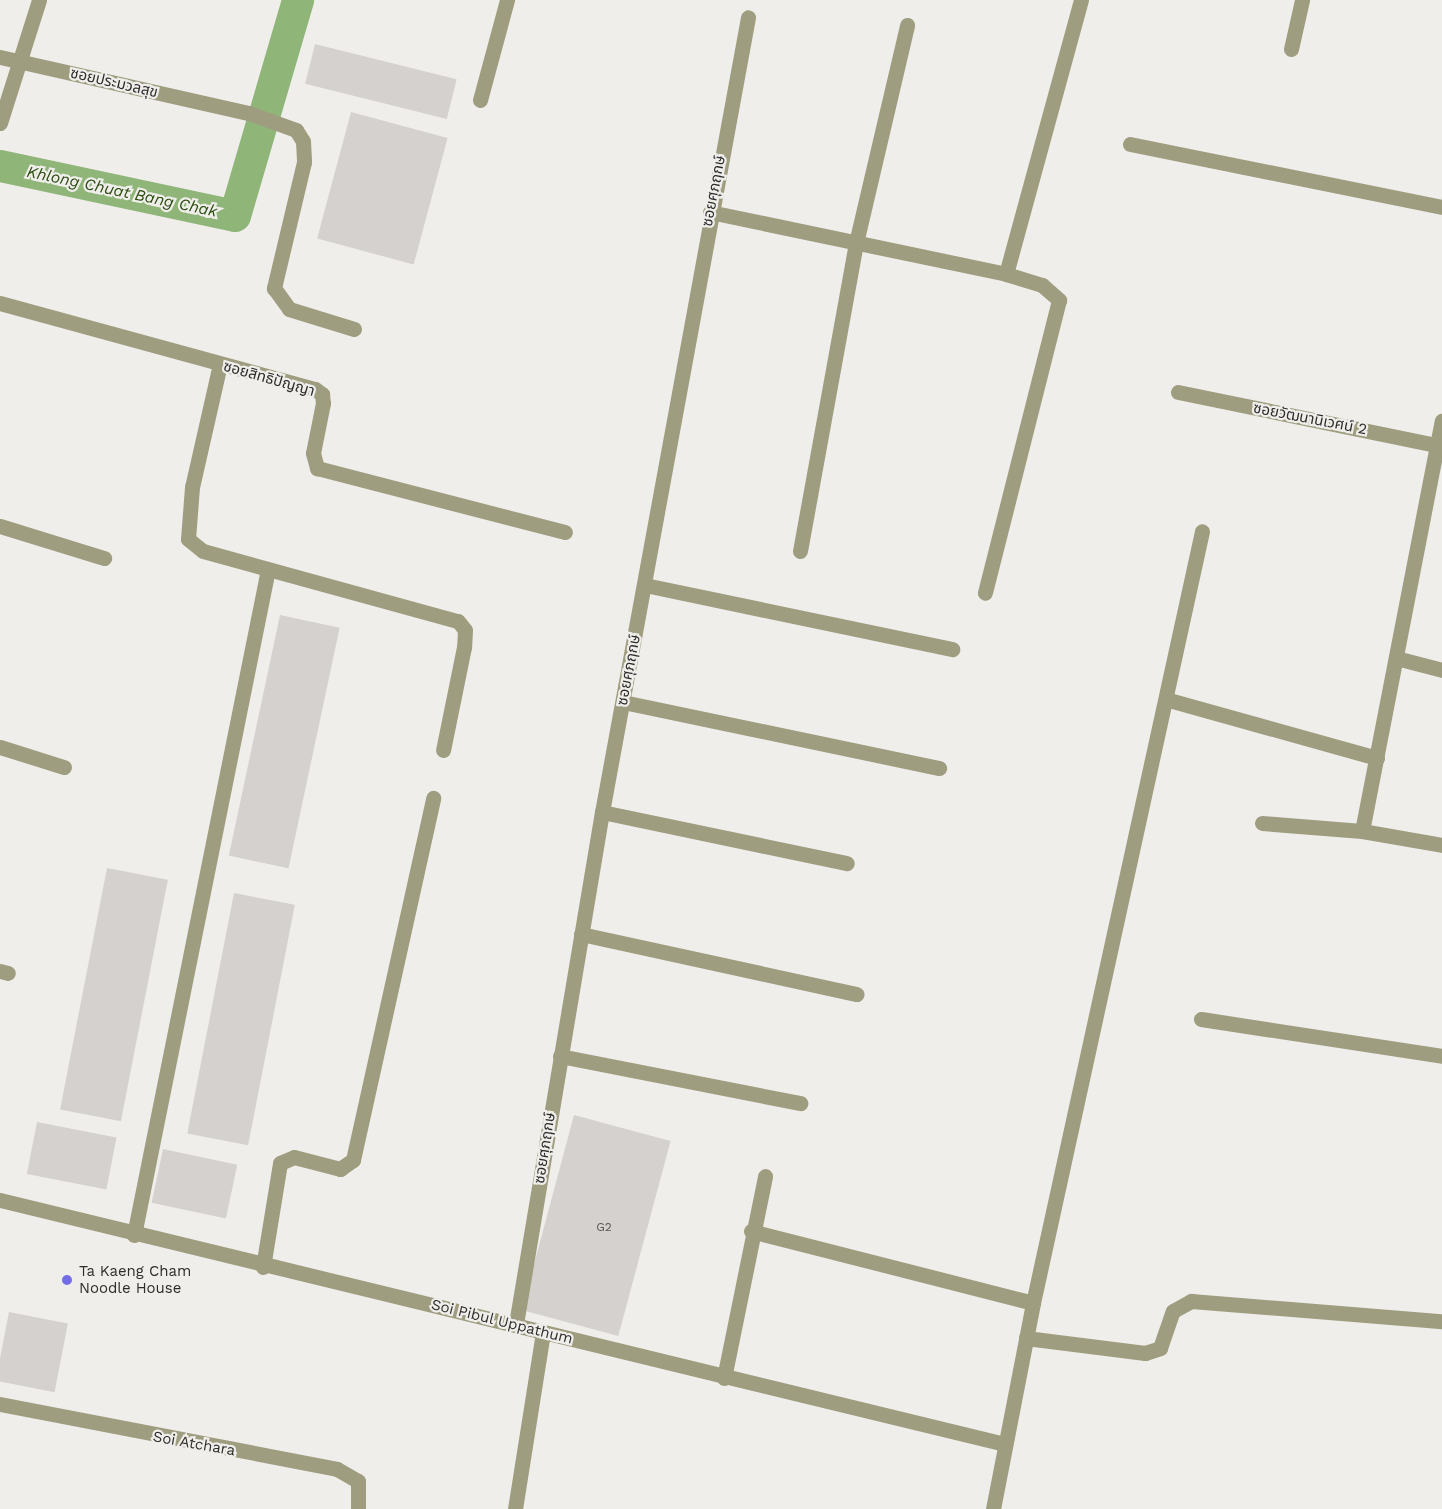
<!DOCTYPE html>
<html>
<head>
<meta charset="utf-8">
<style>
  body { margin:0 }
  #map { position:relative; width:1442px; height:1509px; overflow:hidden; background:#f0eeeb; font-family:"Work Sans","Noto Sans Thai",sans-serif }
  div>[style] { position:absolute }
  [style*='--x'] { left:calc(var(--x)*1px); top:calc(var(--y)*1px); width:calc(var(--w)*1px); rotate:calc(var(--a)*1deg) }
  .canal>* { height:32px; margin:-16px; padding:0 16px; transform-origin:16px; border-radius:16px; background:#8fb579 }
  .building>* { inset:0; background:#d5d1cf; transform-origin:0 0 }
  .minor>* { height:15px; margin:-7.5px; padding:0 7.5px; transform-origin:7.5px; border-radius:7.5px; background:#9f9d7f }
  .dots>* { width:16px; height:16px; translate:-50% -50%; box-sizing:border-box; border:3px solid #f0eeeb; border-radius:50% }
  span { translate:-50% -50%; white-space:nowrap; text-align:center; line-height:1.15; -webkit-text-stroke:4.5px #f0eeeb; paint-order:stroke }
  .number-label { font-size:12px; color:#585655 }
  .number-label span { -webkit-text-stroke-width:0 }
  .street-label { font-size:15px; color:#2e2d2c }
  .poi-label { font-size:15px; color:#2e2d2c }
  .left { translate:0 -50%; text-align:left }
  .water-label { font-size:16px; color:#294c0d; font-style:italic }
</style>
</head>
<body>
<div id="map">
  <div class="canal">
    <div style="--x:0;--y:166;--w:240;--a:12"></div>
    <div style="--x:235;--y:216;--w:225;--a:-73.7"></div>
  </div>
  <div class="building">
    <div style="left:315px;top:44px;width:146px;height:41px;rotate:14deg"></div>
    <div style="left:351px;top:112px;width:100px;height:131px;rotate:15deg"></div>
    <div style="left:280px;top:615px;width:61px;height:246px;rotate:12deg"></div>
    <div style="left:107px;top:868px;width:62px;height:246px;rotate:11deg"></div>
    <div style="left:234px;top:893px;width:62px;height:245px;rotate:11deg"></div>
    <div style="left:574px;top:1115px;width:100px;height:202px;rotate:15deg"></div>
    <div style="left:37px;top:1122px;width:81px;height:53px;rotate:11deg"></div>
    <div style="left:163px;top:1149px;width:76px;height:55px;rotate:12deg"></div>
    <div style="left:9px;top:1312px;width:60px;height:70px;rotate:11deg"></div>
  </div>
  <div class="minor">
    <div style="--x:1291;--y:49;--w:50;--a:-77.3"></div>
    <div style="--x:0;--y:57;--w:255;--a:12.7"></div>
    <div style="--x:249;--y:113;--w:50;--a:19.9"></div>
    <div style="--x:296;--y:130;--w:13;--a:58"></div>
    <div style="--x:303;--y:141;--w:21;--a:87"></div>
    <div style="--x:304;--y:162;--w:130;--a:103.4"></div>
    <div style="--x:274;--y:288;--w:26;--a:54"></div>
    <div style="--x:289;--y:309;--w:68;--a:17.1"></div>
    <div style="--x:480;--y:100;--w:104;--a:-74.9"></div>
    <div style="--x:0;--y:123;--w:129;--a:-72.4"></div>
    <div style="--x:1130;--y:144;--w:318;--a:11.4"></div>
    <div style="--x:710;--y:212;--w:302;--a:11.8"></div>
    <div style="--x:1006;--y:274;--w:38;--a:17"></div>
    <div style="--x:1042;--y:285;--w:23;--a:41"></div>
    <div style="--x:1059;--y:300;--w:302;--a:104.2"></div>
    <div style="--x:1006;--y:274;--w:284;--a:-74.7"></div>
    <div style="--x:0;--y:303;--w:327;--a:15.3"></div>
    <div style="--x:315;--y:389;--w:9;--a:36"></div>
    <div style="--x:322;--y:394;--w:9;--a:84"></div>
    <div style="--x:323;--y:403;--w:51;--a:101.3"></div>
    <div style="--x:313;--y:453;--w:16;--a:75"></div>
    <div style="--x:317;--y:468;--w:256;--a:14.5"></div>
    <div style="--x:220;--y:364;--w:126;--a:102.8"></div>
    <div style="--x:192;--y:487;--w:52;--a:94.4"></div>
    <div style="--x:188;--y:539;--w:19;--a:39"></div>
    <div style="--x:203;--y:551;--w:264;--a:15.4"></div>
    <div style="--x:458;--y:621;--w:11;--a:52"></div>
    <div style="--x:465;--y:630;--w:17;--a:93"></div>
    <div style="--x:464;--y:647;--w:105;--a:101.5"></div>
    <div style="--x:1178;--y:392;--w:269;--a:11.6"></div>
    <div style="--x:0;--y:526;--w:109;--a:17.1"></div>
    <div style="--x:800;--y:551;--w:313;--a:-79.7"></div>
    <div style="--x:856;--y:243;--w:224;--a:-76.8"></div>
    <div style="--x:645;--y:585;--w:314;--a:11.8"></div>
    <div style="--x:1396;--y:658;--w:48;--a:14.6"></div>
    <div style="--x:1169;--y:700;--w:216;--a:15.6"></div>
    <div style="--x:623;--y:702;--w:323;--a:11.8"></div>
    <div style="--x:0;--y:747;--w:67;--a:17.4"></div>
    <div style="--x:602;--y:812;--w:250;--a:11.8"></div>
    <div style="--x:1262;--y:823;--w:100;--a:4.6"></div>
    <div style="--x:1362;--y:831;--w:81;--a:9.9"></div>
    <div style="--x:1362;--y:831;--w:418;--a:-79"></div>
    <div style="--x:581;--y:934;--w:282;--a:12.3"></div>
    <div style="--x:0;--y:971;--w:8;--a:14"></div>
    <div style="--x:1201;--y:1019;--w:244;--a:8.7"></div>
    <div style="--x:560;--y:1056;--w:245;--a:11.1"></div>
    <div style="--x:0;--y:1200;--w:1034;--a:13.65"></div>
    <div style="--x:751;--y:1231;--w:291;--a:14.3"></div>
    <div style="--x:134;--y:1235;--w:679;--a:-78.62"></div>
    <div style="--x:263;--y:1267;--w:105;--a:-80.7"></div>
    <div style="--x:280;--y:1163;--w:15;--a:-23"></div>
    <div style="--x:294;--y:1157;--w:48;--a:14.6"></div>
    <div style="--x:340;--y:1169;--w:16;--a:-35"></div>
    <div style="--x:353;--y:1160;--w:371;--a:-77.5"></div>
    <div style="--x:516;--y:1324;--w:519;--a:-80.47"></div>
    <div style="--x:602;--y:812;--w:808;--a:-79.59"></div>
    <div style="--x:1026;--y:1338;--w:120;--a:7.2"></div>
    <div style="--x:1145;--y:1353;--w:16;--a:-18"></div>
    <div style="--x:1160;--y:1348;--w:39;--a:-71"></div>
    <div style="--x:1173;--y:1311;--w:21;--a:-29"></div>
    <div style="--x:1191;--y:1301;--w:252;--a:4.6"></div>
    <div style="--x:724;--y:1378;--w:206;--a:-78.5"></div>
    <div style="--x:0;--y:1404;--w:343;--a:10.9"></div>
    <div style="--x:337;--y:1469;--w:24;--a:30"></div>
    <div style="--x:358;--y:1481;--w:28;--a:90"></div>
    <div style="--x:515;--y:1509;--w:179;--a:-81"></div>
    <div style="--x:993;--y:1509;--w:210;--a:-79"></div>
    <div style="--x:1033;--y:1303;--w:790;--a:-77.65"></div>
  </div>
  <div class="dots">
    <div style="left:67px;top:1280px;background:#736ce7"></div>
  </div>
  <div class="number-label">
    <span style="left:604px;top:1228px">G2</span>
  </div>
  <div class="street-label">
    <span style="left:114px;top:83px;rotate:13deg">ซอยประมวลสุข</span>
    <span style="left:714px;top:191px;rotate:-79deg">ซอยศุภฤกษ์</span>
    <span style="left:269px;top:379px;rotate:16deg">ซอยสิทธิปัญญา</span>
    <span style="left:1310px;top:419px;rotate:11deg">ซอยวัฒนานิเวศน์ 2</span>
    <span style="left:629px;top:670px;rotate:-79deg">ซอยศุภฤกษ์</span>
    <span style="left:545px;top:1148px;rotate:-81deg">ซอยศุภฤกษ์</span>
    <span style="left:502px;top:1322px;rotate:14deg">Soi Pibul Uppathum</span>
    <span style="left:194px;top:1444px;rotate:10deg">Soi Atchara</span>
  </div>
  <div class="poi-label">
    <span class="left" style="left:79px;top:1280px">Ta Kaeng Cham<br>Noodle House</span>
  </div>
  <div class="water-label">
    <span style="left:122px;top:192px;rotate:12deg">Khlong Chuat Bang Chak</span>
  </div>
</div>
</body>
</html>
